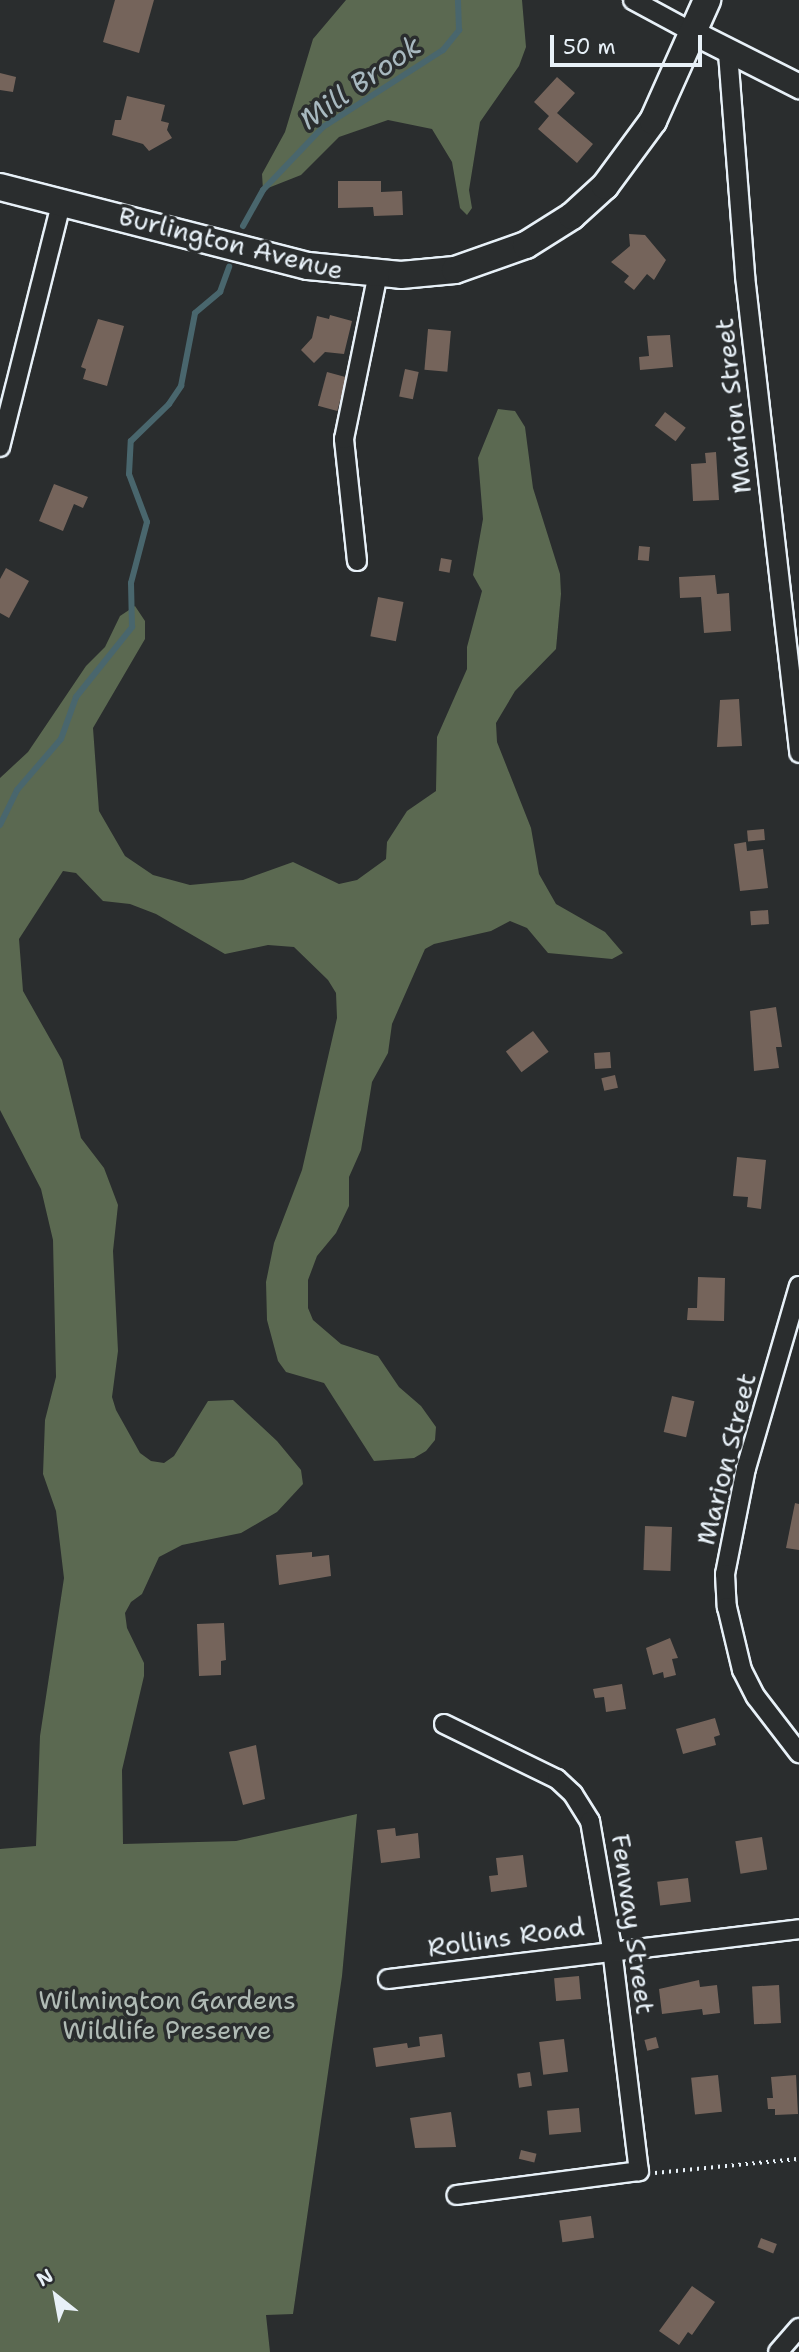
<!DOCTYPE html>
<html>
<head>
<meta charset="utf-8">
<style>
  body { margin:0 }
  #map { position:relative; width:799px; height:2352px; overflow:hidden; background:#2a2d2e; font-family:"Shantell Sans",sans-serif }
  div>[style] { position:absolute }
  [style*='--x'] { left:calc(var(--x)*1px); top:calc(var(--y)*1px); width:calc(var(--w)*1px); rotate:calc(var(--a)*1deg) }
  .green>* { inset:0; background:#5b6951 }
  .stream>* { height:6px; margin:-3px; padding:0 3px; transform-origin:3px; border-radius:3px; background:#49666d }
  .building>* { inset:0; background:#75645b; transform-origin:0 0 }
  .path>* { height:3.5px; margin-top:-1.75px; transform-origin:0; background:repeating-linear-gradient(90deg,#e8f1f8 0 2px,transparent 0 7px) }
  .roads { filter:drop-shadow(2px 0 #e8f1f8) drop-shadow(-2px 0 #e8f1f8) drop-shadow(0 2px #e8f1f8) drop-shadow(0 -2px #e8f1f8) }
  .minor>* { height:18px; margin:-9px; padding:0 9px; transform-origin:9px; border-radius:9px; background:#2a2d2e }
  .tertiary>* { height:23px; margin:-11.5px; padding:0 11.5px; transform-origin:11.5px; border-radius:11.5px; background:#2a2d2e }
  .secondary>* { height:26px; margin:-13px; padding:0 13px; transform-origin:13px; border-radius:13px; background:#2a2d2e }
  span { translate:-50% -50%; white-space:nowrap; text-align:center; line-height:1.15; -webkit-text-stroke:7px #2a2d2e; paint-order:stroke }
  .street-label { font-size:26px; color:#e8f1f8 }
  .park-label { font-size:26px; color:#b0bbb5 }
  .water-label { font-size:28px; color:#a8b9c0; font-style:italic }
  .north { position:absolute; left:21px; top:2261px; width:70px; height:70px; -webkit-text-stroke:5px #2a2d2e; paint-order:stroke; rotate:329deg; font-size:19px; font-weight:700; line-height:28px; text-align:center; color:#e8f1f8 }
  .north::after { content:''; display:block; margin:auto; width:24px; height:32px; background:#e8f1f8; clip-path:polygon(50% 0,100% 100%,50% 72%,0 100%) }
  .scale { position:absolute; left:550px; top:35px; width:152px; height:32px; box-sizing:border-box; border:4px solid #e8f1f8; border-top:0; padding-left:9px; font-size:21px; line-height:24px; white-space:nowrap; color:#e8f1f8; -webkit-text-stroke:5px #2a2d2e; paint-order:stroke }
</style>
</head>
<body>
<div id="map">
  <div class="green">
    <div style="clip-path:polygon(346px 0,522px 0,526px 47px,519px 66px,480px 122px,469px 190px,472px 208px,467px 215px,460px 208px,452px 162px,432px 129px,388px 120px,339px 137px,301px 175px,263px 190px,262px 174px,285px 132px,313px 39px)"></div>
    <div style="clip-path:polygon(498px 409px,515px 411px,525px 427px,533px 488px,560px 574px,561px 594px,556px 649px,515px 691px,496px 723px,497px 742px,531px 828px,539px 874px,556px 904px,605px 932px,623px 953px,612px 959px,548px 953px,527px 928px,510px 921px,491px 931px,434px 944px,425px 949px,392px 1024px,388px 1053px,372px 1082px,361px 1150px,349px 1177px,349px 1206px,336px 1233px,317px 1256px,308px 1280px,308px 1308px,313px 1320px,341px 1344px,378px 1356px,399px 1387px,421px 1406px,436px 1427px,435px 1440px,426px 1451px,414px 1458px,374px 1461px,324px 1383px,286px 1372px,278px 1361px,267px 1320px,266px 1282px,274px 1243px,302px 1170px,337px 1018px,336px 993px,328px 980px,294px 947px,268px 945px,225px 954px,156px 914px,130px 904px,103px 901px,76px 873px,63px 871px,19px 939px,23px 991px,62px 1060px,81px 1138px,104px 1168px,118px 1205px,113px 1251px,118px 1351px,112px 1397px,116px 1410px,140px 1453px,151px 1461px,164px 1463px,174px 1456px,208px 1401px,233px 1400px,277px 1441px,301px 1470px,303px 1484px,277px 1512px,241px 1533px,182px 1545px,159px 1557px,142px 1594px,131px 1602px,125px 1613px,127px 1628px,144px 1663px,144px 1676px,122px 1770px,123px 1844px,236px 1841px,357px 1814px,342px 1976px,293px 2314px,266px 2315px,270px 2352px,0 2352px,0 1849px,36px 1846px,40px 1736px,64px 1578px,56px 1511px,43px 1474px,45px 1420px,56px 1377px,53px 1240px,41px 1189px,0 1110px,0 778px,28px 752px,86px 666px,105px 647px,120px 616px,135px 606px,145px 621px,145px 639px,93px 728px,99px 811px,125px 856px,153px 875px,190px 885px,243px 880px,293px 862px,339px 884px,357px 880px,386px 859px,387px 842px,407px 811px,436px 791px,437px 737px,467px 669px,467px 647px,482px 591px,473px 575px,483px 519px,478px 458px)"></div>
  </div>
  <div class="stream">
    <div style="--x:243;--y:226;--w:41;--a:-60.9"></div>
    <div style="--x:263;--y:190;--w:87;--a:-46.4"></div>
    <div style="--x:323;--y:127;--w:143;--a:-32.7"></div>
    <div style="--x:443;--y:50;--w:26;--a:-51"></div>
    <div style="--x:459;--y:30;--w:30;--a:-92"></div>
    <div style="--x:0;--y:825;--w:39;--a:-64"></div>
    <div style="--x:17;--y:790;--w:67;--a:-49.2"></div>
    <div style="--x:61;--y:739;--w:45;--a:-70.3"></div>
    <div style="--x:76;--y:697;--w:90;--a:-51.3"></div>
    <div style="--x:132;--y:627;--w:44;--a:-91.3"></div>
    <div style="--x:131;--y:583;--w:63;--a:-75.3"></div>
    <div style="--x:147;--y:522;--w:51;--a:-110.6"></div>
    <div style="--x:129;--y:474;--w:33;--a:-87"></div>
    <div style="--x:131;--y:441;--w:53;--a:-44.2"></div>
    <div style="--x:169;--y:404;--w:22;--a:-56"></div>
    <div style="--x:181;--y:386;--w:74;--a:-79.1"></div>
    <div style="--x:195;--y:313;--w:33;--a:-40"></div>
    <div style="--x:220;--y:292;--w:27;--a:-70"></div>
  </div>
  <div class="building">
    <div style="clip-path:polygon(115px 0,154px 0,139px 53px,103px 42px)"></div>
    <div style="clip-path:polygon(0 73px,16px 77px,13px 92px,0 90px)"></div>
    <div style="clip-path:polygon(557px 77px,575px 93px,557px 113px,593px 144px,577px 163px,538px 129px,549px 116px,534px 102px)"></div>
    <div style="clip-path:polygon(127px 96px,165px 105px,161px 121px,169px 123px,167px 130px,172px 138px,149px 151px,143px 144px,112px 135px,115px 120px,121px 120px)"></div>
    <div style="clip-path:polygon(338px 181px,381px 181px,381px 192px,402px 191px,403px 215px,374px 216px,373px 207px,338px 208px)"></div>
    <div style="clip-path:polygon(629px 234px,645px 235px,666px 260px,654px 280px,647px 274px,634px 290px,624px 282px,629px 276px,611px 262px,630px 246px)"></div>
    <div style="clip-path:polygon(330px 315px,352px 321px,344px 354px,325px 352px,314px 363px,301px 350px,312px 338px,317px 316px,329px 319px)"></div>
    <div style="clip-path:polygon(98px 319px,124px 326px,107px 386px,83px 379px,86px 369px,81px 367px)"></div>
    <div style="left:428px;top:329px;width:23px;height:41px;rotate:5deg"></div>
    <div style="clip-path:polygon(670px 335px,673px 367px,640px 370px,639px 357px,649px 356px,647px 336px)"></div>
    <div style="left:405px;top:369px;width:14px;height:28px;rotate:12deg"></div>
    <div style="left:327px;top:372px;width:20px;height:35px;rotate:15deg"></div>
    <div style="left:665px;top:412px;width:26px;height:17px;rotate:37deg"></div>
    <div style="clip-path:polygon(716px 452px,719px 500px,693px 501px,691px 464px,706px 463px,705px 453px)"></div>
    <div style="clip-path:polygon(54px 484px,88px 497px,83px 508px,74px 504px,63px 531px,39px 521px)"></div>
    <div style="left:639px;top:546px;width:11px;height:14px;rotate:5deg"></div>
    <div style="left:441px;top:558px;width:11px;height:13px;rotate:10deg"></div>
    <div style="clip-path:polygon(6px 568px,29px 581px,9px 618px,0 613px,0 579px)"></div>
    <div style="clip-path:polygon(715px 575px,717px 594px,729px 593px,731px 631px,704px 633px,701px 597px,680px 598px,679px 577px)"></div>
    <div style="left:378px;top:597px;width:26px;height:40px;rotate:11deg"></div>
    <div style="clip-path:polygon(739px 699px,742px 746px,717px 747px,720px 700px)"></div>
    <div style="left:764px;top:829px;width:11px;height:17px;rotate:85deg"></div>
    <div style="clip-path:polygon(746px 842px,747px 851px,763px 849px,768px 888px,740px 891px,734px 844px)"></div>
    <div style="left:768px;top:910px;width:14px;height:18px;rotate:86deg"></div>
    <div style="clip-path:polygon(776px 1007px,782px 1047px,776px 1047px,779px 1068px,754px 1071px,750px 1011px)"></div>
    <div style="left:533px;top:1031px;width:26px;height:34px;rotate:53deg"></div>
    <div style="left:610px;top:1052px;width:16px;height:16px;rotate:86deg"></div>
    <div style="left:615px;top:1075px;width:13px;height:14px;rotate:77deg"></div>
    <div style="clip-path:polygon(737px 1157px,766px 1160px,761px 1209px,747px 1207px,748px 1197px,733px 1196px)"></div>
    <div style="clip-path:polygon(698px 1277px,725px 1278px,724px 1321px,687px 1320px,688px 1308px,697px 1308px)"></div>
    <div style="left:672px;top:1396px;width:23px;height:37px;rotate:13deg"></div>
    <div style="clip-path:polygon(795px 1503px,799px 1504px,799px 1550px,786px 1548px)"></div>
    <div style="left:645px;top:1526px;width:27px;height:44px;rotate:2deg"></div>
    <div style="clip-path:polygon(312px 1552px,312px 1557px,329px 1555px,331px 1576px,279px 1585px,276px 1555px)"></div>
    <div style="clip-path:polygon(224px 1623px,226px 1660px,221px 1661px,221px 1675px,199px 1676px,197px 1624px)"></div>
    <div style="clip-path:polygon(670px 1638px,678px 1658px,672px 1659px,676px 1675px,664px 1678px,663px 1672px,653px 1675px,646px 1648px)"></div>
    <div style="clip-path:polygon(622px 1684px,626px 1709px,606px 1712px,604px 1697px,595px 1698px,593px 1689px)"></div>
    <div style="clip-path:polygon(715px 1718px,720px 1735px,714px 1737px,716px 1745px,683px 1754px,676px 1729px)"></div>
    <div style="clip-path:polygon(256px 1745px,265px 1799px,243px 1805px,229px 1752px)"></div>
    <div style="clip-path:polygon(395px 1828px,396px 1836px,418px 1833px,420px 1858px,381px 1863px,377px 1830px)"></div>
    <div style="left:762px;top:1837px;width:33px;height:27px;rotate:81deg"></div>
    <div style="clip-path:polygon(523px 1855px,527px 1887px,491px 1892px,489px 1876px,498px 1875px,496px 1858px)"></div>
    <div style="left:688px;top:1878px;width:24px;height:31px;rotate:83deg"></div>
    <div style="left:579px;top:1976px;width:23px;height:25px;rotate:85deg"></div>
    <div style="clip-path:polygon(699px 1980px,700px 1987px,717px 1985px,720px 2013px,703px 2015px,702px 2009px,662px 2014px,659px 1989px)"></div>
    <div style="left:779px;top:1985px;width:38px;height:27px;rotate:87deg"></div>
    <div style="clip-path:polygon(442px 2034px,445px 2057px,376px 2067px,373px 2048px,407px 2043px,408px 2048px,420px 2046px,419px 2037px)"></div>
    <div style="left:656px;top:2037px;width:11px;height:12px;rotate:75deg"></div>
    <div style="left:564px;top:2039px;width:33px;height:25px;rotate:83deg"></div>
    <div style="left:530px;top:2072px;width:14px;height:13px;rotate:82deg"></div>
    <div style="left:718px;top:2075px;width:37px;height:27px;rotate:84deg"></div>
    <div style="clip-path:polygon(796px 2075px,798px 2114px,775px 2115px,775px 2109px,768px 2109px,767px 2098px,773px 2098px,771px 2077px)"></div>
    <div style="left:579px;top:2108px;width:24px;height:32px;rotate:85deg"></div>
    <div style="clip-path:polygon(451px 2112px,456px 2147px,415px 2148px,410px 2118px)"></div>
    <div style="left:521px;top:2150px;width:16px;height:9px;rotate:14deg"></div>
    <div style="left:591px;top:2216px;width:22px;height:32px;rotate:82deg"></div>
    <div style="left:761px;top:2238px;width:17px;height:10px;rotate:21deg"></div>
    <div style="clip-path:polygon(692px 2286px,715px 2302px,692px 2335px,688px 2332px,679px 2345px,659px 2331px)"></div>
  </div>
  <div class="path">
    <div style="--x:655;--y:2173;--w:145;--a:-5.6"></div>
  </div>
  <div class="roads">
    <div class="minor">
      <div style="--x:633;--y:0;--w:69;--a:28.4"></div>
      <div style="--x:728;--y:53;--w:224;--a:85.6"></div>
      <div style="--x:745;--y:276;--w:480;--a:83.5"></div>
      <div style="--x:0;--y:447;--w:255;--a:-75.9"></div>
      <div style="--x:357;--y:561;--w:123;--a:-96.1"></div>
      <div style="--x:344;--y:439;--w:168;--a:-78.4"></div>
      <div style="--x:799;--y:1286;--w:190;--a:106.2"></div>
      <div style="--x:746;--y:1468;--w:108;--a:101.2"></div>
      <div style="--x:725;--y:1574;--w:33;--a:87"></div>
      <div style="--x:727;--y:1607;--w:65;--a:76.6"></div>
      <div style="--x:742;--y:1670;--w:30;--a:63"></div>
      <div style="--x:756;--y:1697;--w:71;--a:52.5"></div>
      <div style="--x:444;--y:1724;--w:126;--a:26"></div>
      <div style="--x:557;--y:1779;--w:22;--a:43"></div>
      <div style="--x:573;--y:1794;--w:32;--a:58"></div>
      <div style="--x:590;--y:1821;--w:130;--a:80.2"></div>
      <div style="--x:612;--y:1949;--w:224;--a:83.1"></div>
      <div style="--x:639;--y:2171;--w:184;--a:172.5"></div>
      <div style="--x:388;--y:1979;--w:414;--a:-6.9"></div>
      <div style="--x:778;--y:2352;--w:32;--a:-49"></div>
    </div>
    <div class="tertiary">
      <div style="--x:694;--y:33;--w:118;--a:26.8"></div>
    </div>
    <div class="secondary">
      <div style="--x:0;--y:187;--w:318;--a:14.4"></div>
      <div style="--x:308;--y:266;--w:93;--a:5.5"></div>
      <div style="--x:401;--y:275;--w:54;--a:-5.3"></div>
      <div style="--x:455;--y:270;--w:75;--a:-19.4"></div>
      <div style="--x:526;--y:245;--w:54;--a:-32.2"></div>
      <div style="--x:572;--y:216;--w:45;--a:-42.3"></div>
      <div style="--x:605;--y:186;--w:81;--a:-53.6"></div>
      <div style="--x:653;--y:121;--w:133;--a:-65.9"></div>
    </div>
  </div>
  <div class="street-label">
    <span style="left:231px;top:243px;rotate:14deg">Burlington Avenue</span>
    <span style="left:733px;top:406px;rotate:-96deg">Marion Street</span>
    <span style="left:726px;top:1459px;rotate:-76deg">Marion Street</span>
    <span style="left:633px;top:1924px;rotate:82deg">Fenway Street</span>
    <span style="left:506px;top:1937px;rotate:-8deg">Rollins Road</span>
  </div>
  <div class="park-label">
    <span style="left:167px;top:2015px">Wilmington Gardens<br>Wildlife Preserve</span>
  </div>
  <div class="water-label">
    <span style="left:360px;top:82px;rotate:-35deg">Mill Brook</span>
  </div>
  <div class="north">N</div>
  <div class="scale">50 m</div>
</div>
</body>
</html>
